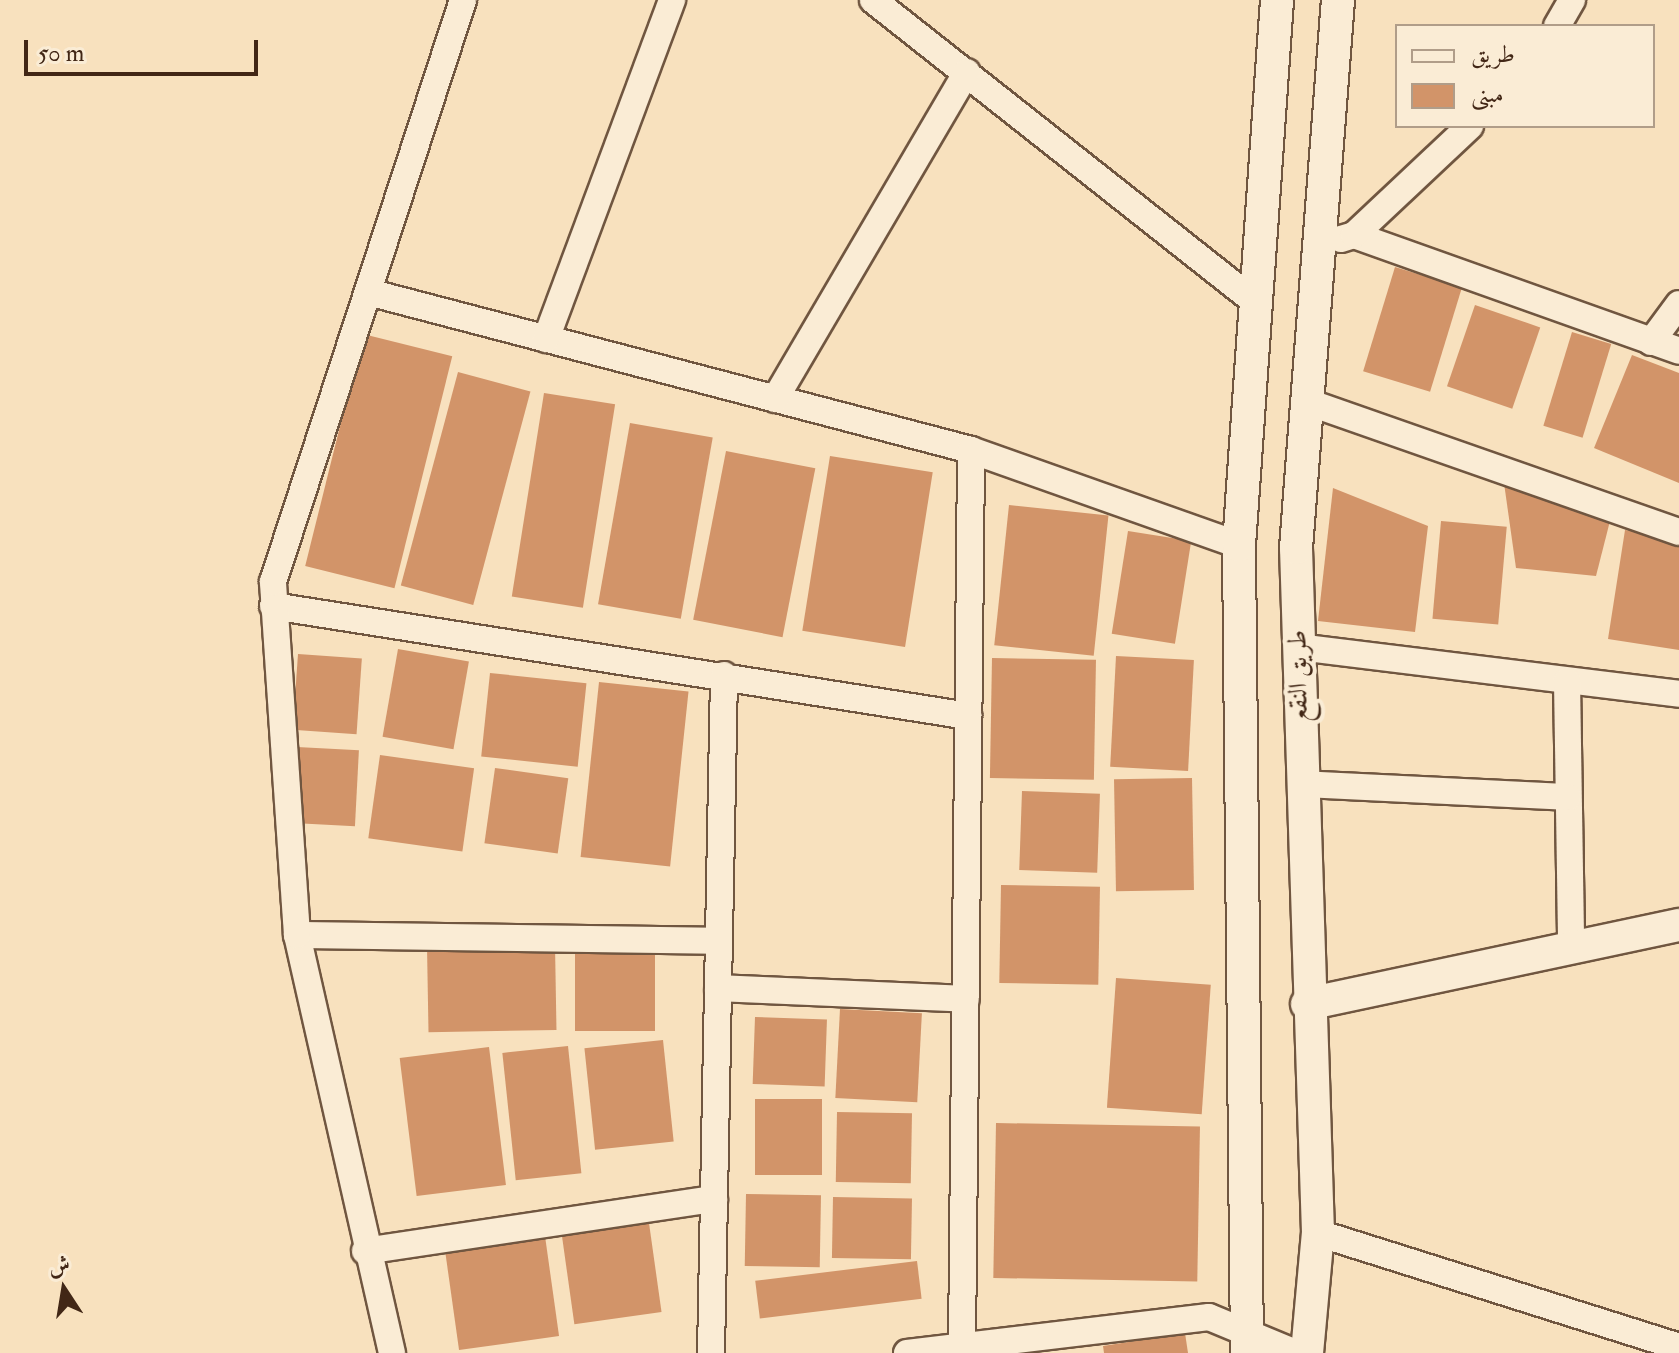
<!DOCTYPE html>
<html>
<head>
<meta charset="utf-8">
<style>
  body { margin:0 }
  #map { position:relative; width:1679px; height:1353px; overflow:hidden; background:#f8e1be; font-family:"IM FELL Double Pica",Amiri,serif }
  div>[style] { position:absolute }
  [style*='--x'] { left:calc(var(--x)*1px); top:calc(var(--y)*1px); width:calc(var(--w)*1px); rotate:calc(var(--a)*1deg) }
  .building>* { inset:0; background:#d29469; transform-origin:0 0 }
  .roads { filter:drop-shadow(2px 0 #705640) drop-shadow(-2px 0 #705640) drop-shadow(0 2px #705640) drop-shadow(0 -2px #705640) }
  .minor>* { height:26px; margin:-13px; padding:0 13px; transform-origin:13px; border-radius:13px; background:#faecd5 }
  .tertiary>* { height:32px; margin:-16px; padding:0 16px; transform-origin:16px; border-radius:16px; background:#faecd5 }
  span { translate:-50% -50%; white-space:nowrap; text-align:center; line-height:1.15; -webkit-text-stroke:8px #faecd5; paint-order:stroke }
  .street-label { font-size:26px; color:#422716 }
  .legend { position:absolute; left:1395px; top:24px; width:260px; height:104px; box-sizing:border-box; background:#faecd5; border:2px solid #b09d89; margin:0; padding:10px 14px; list-style:none; font-size:24px; color:#422716 }
  .legend li { display:flex; align-items:center; gap:16px; height:40px }
  .legend b { width:40px; border:2px solid #b09d89 }
  .north { position:absolute; left:24px; top:1249px; width:80px; height:80px; -webkit-text-stroke:6px #faecd5; paint-order:stroke; rotate:348deg; font-size:22px; font-weight:700; line-height:32px; text-align:center; color:#422716 }
  .north::after { content:''; display:block; margin:auto; width:28px; height:36px; background:#422716; clip-path:polygon(50% 0,100% 100%,50% 72%,0 100%) }
  .scale { position:absolute; left:24px; top:40px; width:234px; height:36px; box-sizing:border-box; border:4px solid #422716; border-top:0; padding-left:10px; font-size:24px; line-height:28px; white-space:nowrap; color:#422716; -webkit-text-stroke:6px #faecd5; paint-order:stroke }
</style>
</head>
<body>
<div id="map">
  <div class="building">
    <div style="left:1395px;top:267px;width:70px;height:109px;rotate:17deg"></div>
    <div style="left:1475px;top:305px;width:69px;height:86px;rotate:19deg"></div>
    <div style="left:1572px;top:332px;width:41px;height:98px;rotate:17deg"></div>
    <div style="left:363px;top:334px;width:92px;height:239px;rotate:14deg"></div>
    <div style="clip-path:polygon(1632px 355px,1679px 373px,1679px 483px,1594px 448px)"></div>
    <div style="left:458px;top:372px;width:75px;height:221px;rotate:15deg"></div>
    <div style="left:544px;top:393px;width:72px;height:206px;rotate:9deg"></div>
    <div style="left:630px;top:423px;width:84px;height:184px;rotate:10deg"></div>
    <div style="left:726px;top:451px;width:91px;height:172px;rotate:11deg"></div>
    <div style="left:830px;top:456px;width:104px;height:177px;rotate:9deg"></div>
    <div style="clip-path:polygon(1504px 483px,1611px 517px,1596px 576px,1516px 568px)"></div>
    <div style="clip-path:polygon(1333px 488px,1428px 526px,1415px 632px,1318px 621px)"></div>
    <div style="left:1009px;top:505px;width:100px;height:141px;rotate:6deg"></div>
    <div style="left:1441px;top:521px;width:66px;height:98px;rotate:5deg"></div>
    <div style="clip-path:polygon(1625px 530px,1679px 538px,1679px 650px,1608px 639px)"></div>
    <div style="left:1128px;top:531px;width:64px;height:104px;rotate:9deg"></div>
    <div style="left:398px;top:649px;width:72px;height:89px;rotate:10deg"></div>
    <div style="left:298px;top:654px;width:64px;height:76px;rotate:4deg"></div>
    <div style="left:1116px;top:656px;width:78px;height:111px;rotate:3deg"></div>
    <div style="left:992px;top:658px;width:104px;height:120px;rotate:1deg"></div>
    <div style="left:490px;top:673px;width:97px;height:84px;rotate:6deg"></div>
    <div style="left:599px;top:682px;width:90px;height:176px;rotate:6deg"></div>
    <div style="left:297px;top:747px;width:62px;height:76px;rotate:3deg"></div>
    <div style="left:380px;top:755px;width:95px;height:84px;rotate:8deg"></div>
    <div style="left:495px;top:768px;width:74px;height:76px;rotate:8deg"></div>
    <div style="left:1192px;top:778px;width:112px;height:78px;rotate:89deg"></div>
    <div style="left:1022px;top:791px;width:78px;height:79px;rotate:2deg"></div>
    <div style="left:1001px;top:885px;width:99px;height:98px;rotate:1deg"></div>
    <div style="left:555px;top:945px;width:85px;height:128px;rotate:89deg"></div>
    <div style="left:575px;top:949px;width:80px;height:82px"></div>
    <div style="left:1116px;top:978px;width:95px;height:130px;rotate:4deg"></div>
    <div style="left:840px;top:1009px;width:82px;height:89px;rotate:3deg"></div>
    <div style="left:755px;top:1017px;width:72px;height:67px;rotate:2deg"></div>
    <div style="left:663px;top:1040px;width:102px;height:79px;rotate:84deg"></div>
    <div style="left:568px;top:1046px;width:128px;height:66px;rotate:84deg"></div>
    <div style="left:489px;top:1047px;width:139px;height:90px;rotate:83deg"></div>
    <div style="left:755px;top:1099px;width:67px;height:76px"></div>
    <div style="left:837px;top:1112px;width:75px;height:70px;rotate:1deg"></div>
    <div style="left:996px;top:1123px;width:204px;height:155px;rotate:1deg"></div>
    <div style="left:746px;top:1194px;width:75px;height:72px;rotate:1deg"></div>
    <div style="left:833px;top:1197px;width:79px;height:61px;rotate:1deg"></div>
    <div style="left:649px;top:1223px;width:90px;height:88px;rotate:82deg"></div>
    <div style="left:545px;top:1236px;width:101px;height:101px;rotate:82deg"></div>
    <div style="left:917px;top:1261px;width:38px;height:163px;rotate:83deg"></div>
    <div style="clip-path:polygon(1185px 1333px,1188px 1353px,1104px 1353px,1103px 1346px)"></div>
  </div>
  <div class="roads">
    <div class="minor">
      <div style="--x:873;--y:0;--w:489;--a:38.3"></div>
      <div style="--x:1557;--y:26;--w:30;--a:-60"></div>
      <div style="--x:1354;--y:235;--w:345;--a:19.6"></div>
      <div style="--x:1341;--y:239;--w:14;--a:-17"></div>
      <div style="--x:1354;--y:235;--w:159;--a:-43.2"></div>
      <div style="--x:368;--y:292;--w:623;--a:14.68"></div>
      <div style="--x:971;--y:450;--w:284;--a:19.5"></div>
      <div style="--x:546;--y:339;--w:362;--a:-69.6"></div>
      <div style="--x:1651;--y:342;--w:47;--a:-53.6"></div>
      <div style="--x:775;--y:399;--w:379;--a:-59.6"></div>
      <div style="--x:1305;--y:401;--w:396;--a:19.3"></div>
      <div style="--x:273;--y:606;--w:704;--a:8.99"></div>
      <div style="--x:1298;--y:647;--w:384;--a:7"></div>
      <div style="--x:1567;--y:681;--w:266;--a:89.1"></div>
      <div style="--x:1302;--y:784;--w:266;--a:2.8"></div>
      <div style="--x:297;--y:935;--w:422;--a:0.8"></div>
      <div style="--x:718;--y:988;--w:248;--a:2.5"></div>
      <div style="--x:1318;--y:1233;--w:379;--a:17.5"></div>
      <div style="--x:365;--y:1251;--w:353;--a:-8.5"></div>
      <div style="--x:962;--y:1346;--w:896;--a:-89.42"></div>
      <div style="--x:392;--y:1353;--w:429;--a:-102.8"></div>
      <div style="--x:297;--y:935;--w:354;--a:-93.9"></div>
      <div style="--x:273;--y:582;--w:612;--a:-71.92"></div>
      <div style="--x:711;--y:1353;--w:678;--a:-88.9"></div>
      <div style="--x:907;--y:1353;--w:304;--a:-6.8"></div>
      <div style="--x:1209;--y:1317;--w:94;--a:22.5"></div>
    </div>
    <div class="tertiary">
      <div style="--x:1307;--y:1004;--w:380;--a:-12"></div>
      <div style="--x:1247;--y:1353;--w:808;--a:-90.57"></div>
      <div style="--x:1239;--y:545;--w:546;--a:-86.01"></div>
      <div style="--x:1307;--y:1353;--w:121;--a:-84.8"></div>
      <div style="--x:1318;--y:1233;--w:685;--a:-91.84"></div>
      <div style="--x:1296;--y:548;--w:550;--a:-85.62"></div>
    </div>
  </div>
  <div class="street-label">
    <span style="left:1299px;top:676px;rotate:-91deg">طريق النقع</span>
  </div>
  <ul class="legend">
  <li><b style="height:10px;background:#faecd5"></b>طريق</li>
  <li><b style="height:22px;background:#d29469"></b>مبنى</li>
  </ul>
  <div class="north">ش</div>
  <div class="scale">50 m</div>
</div>
</body>
</html>
